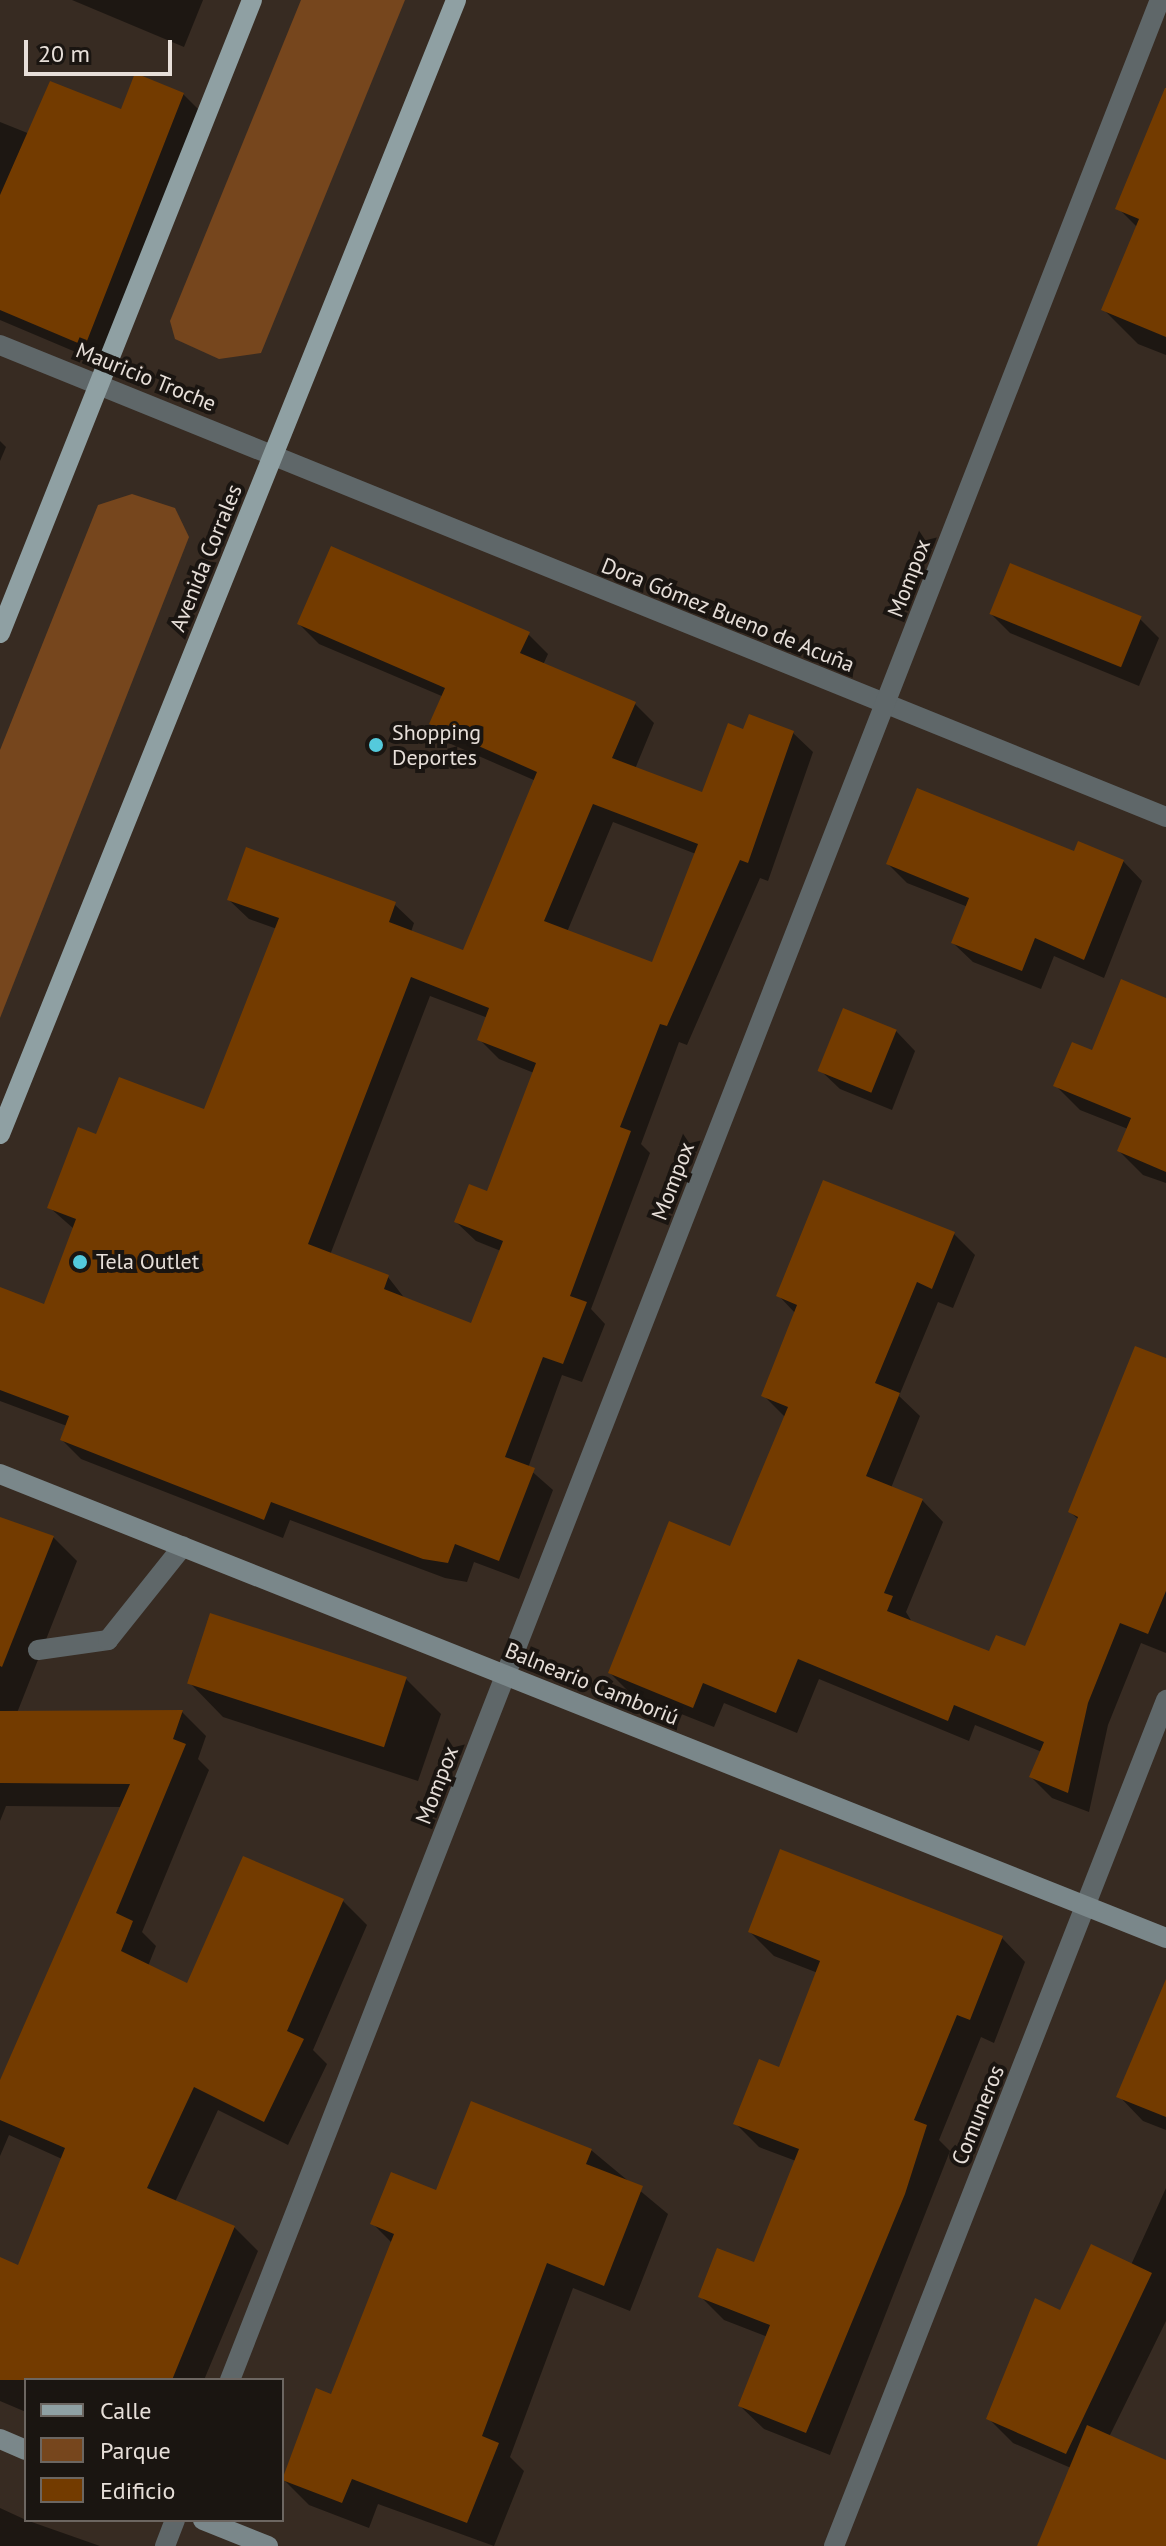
<!DOCTYPE html>
<html>
<head>
<meta charset="utf-8">
<style>
  body { margin:0 }
  #map { position:relative; width:1166px; height:2546px; overflow:hidden; background:#372b22; font-family:"PT Sans",sans-serif }
  div>[style] { position:absolute }
  [style*='--x'] { left:calc(var(--x)*1px); top:calc(var(--y)*1px); width:calc(var(--w)*1px); rotate:calc(var(--a)*1deg) }
  .green>* { inset:0; background:#76461d }
  .shadow>* { inset:0; background:#0007 }
  .building>* { inset:0; background:#733b00; transform-origin:0 0 }
  .lane>* { height:20px; margin:-10px; padding:0 10px; transform-origin:10px; border-radius:10px; background:#5f6769 }
  .street>* { height:20px; margin:-10px; padding:0 10px; transform-origin:10px; border-radius:10px; background:#5f6769 }
  .secondary>* { height:20px; margin:-10px; padding:0 10px; transform-origin:10px; border-radius:10px; background:#7a878a }
  .primary>* { height:20px; margin:-10px; padding:0 10px; transform-origin:10px; border-radius:10px; background:#8fa0a3 }
  .dots>* { width:22px; height:22px; translate:-50% -50%; box-sizing:border-box; border:4px solid #1a1511; border-radius:50% }
  span { translate:-50% -50%; white-space:nowrap; text-align:center; line-height:1.15; -webkit-text-stroke:8px #1a1511; paint-order:stroke }
  .street-label { font-size:22px; color:#e7dfd9 }
  .poi-label { font-size:22px; color:#e7dfd9 }
  .left { translate:0 -50%; text-align:left }
  .legend { position:absolute; left:24px; top:2378px; width:260px; height:144px; box-sizing:border-box; background:#1a1511; border:2px solid #6c6661; margin:0; padding:10px 14px; list-style:none; font-size:24px; color:#e7dfd9 }
  .legend li { display:flex; align-items:center; gap:16px; height:40px }
  .legend b { width:40px; border:2px solid #6c6661 }
  .scale { position:absolute; left:24px; top:40px; width:148px; height:36px; box-sizing:border-box; border:4px solid #e7dfd9; border-top:0; padding-left:10px; font-size:24px; line-height:28px; white-space:nowrap; color:#e7dfd9; -webkit-text-stroke:6px #1a1511; paint-order:stroke }
</style>
</head>
<body>
<div id="map">
  <div class="green">
    <div style="clip-path:polygon(301px 0,405px 0,261px 353px,219px 359px,175px 339px,170px 321px)"></div>
    <div style="clip-path:polygon(132px 494px,175px 508px,189px 537px,0 1018px,0 750px,98px 505px)"></div>
  </div>
  <div class="shadow">
    <div style="clip-path:polygon(72px 0,203px 0,184px 47px)"></div>
    <div style="clip-path:polygon(183px 94px,203px 114px,104px 364px,0 320px,0 122px,30px 134px)"></div>
    <div style="clip-path:polygon(1166px 156px,1166px 355px,1138px 344px,1103px 309px,1138px 228px,1118px 208px)"></div>
    <div style="clip-path:polygon(0 441px,6px 447px,0 461px)"></div>
    <div style="clip-path:polygon(991px 614px,1140px 619px,1159px 638px,1139px 686px,1010px 633px)"></div>
    <div style="clip-path:polygon(evenodd,299px 624px,528px 634px,548px 654px,543px 665px,634px 703px,654px 723px,635px 769px,703px 795px,744px 732px,793px 733px,813px 752px,768px 881px,760px 878px,687px 1045px,679px 1042px,641px 1144px,650px 1153px,591px 1309px,605px 1324px,582px 1382px,562px 1375px,528px 1468px,553px 1490px,519px 1579px,474px 1562px,467px 1582px,445px 1578px,290px 1520px,283px 1538px,81px 1459px,62px 1440px,67px 1426px,0 1401px,0 1310px,45px 1307px,74px 1229px,49px 1207px,97px 1137px,205px 1112px,277px 929px,249px 919px,229px 900px,394px 904px,414px 923px,411px 932px,464px 953px,536px 781px,451px 744px,432px 724px,444px 697px,319px 644px,299px 624px,613px 822px,696px 854px,653px 964px,567px 932px,613px 822px,299px 624px,430px 996px,488px 1018px,480px 1040px,499px 1059px,534px 1073px,489px 1193px,456px 1222px,476px 1241px,501px 1251px,472px 1325px,406px 1300px,388px 1277px,330px 1255px,430px 996px)"></div>
    <div style="clip-path:polygon(1075px 854px,1123px 861px,1142px 881px,1104px 978px,1054px 956px,1041px 989px,973px 962px,953px 943px,968px 907px,907px 883px,888px 864px)"></div>
    <div style="clip-path:polygon(1166px 1000px,1166px 1183px,1143px 1175px,1119px 1151px,1128px 1129px,1080px 1110px,1056px 1086px)"></div>
    <div style="clip-path:polygon(896px 1031px,915px 1051px,892px 1110px,840px 1089px,820px 1070px)"></div>
    <div style="clip-path:polygon(954px 1234px,975px 1255px,953px 1308px,938px 1302px,899px 1396px,920px 1416px,891px 1488px,922px 1500px,943px 1522px,906px 1612px,912px 1622px,990px 1653px,1026px 1649px,1079px 1520px,1070px 1512px,1166px 1361px,1166px 1653px,1141px 1643px,1108px 1725px,1089px 1812px,1052px 1798px,1031px 1777px,1042px 1752px,975px 1725px,969px 1741px,819px 1679px,797px 1733px,724px 1703px,714px 1727px,631px 1694px,610px 1673px,731px 1549px,785px 1417px,764px 1396px,796px 1314px,779px 1296px)"></div>
    <div style="clip-path:polygon(0 1519px,53px 1537px,77px 1561px,17px 1713px,182px 1712px,206px 1736px,198px 1759px,209px 1770px,142px 1932px,156px 1946px,148px 1966px,188px 1985px,343px 1901px,367px 1925px,313px 2050px,327px 2064px,288px 2145px,218px 2110px,175px 2202px,234px 2227px,258px 2251px,204px 2380px,26px 2380px,26px 2412px,0 2401px,0 2259px,19px 2267px,62px 2159px,9px 2135px,0 2156px,0 2083px,122px 1807px,6px 1806px,0 1821px)"></div>
    <div style="clip-path:polygon(406px 1679px,441px 1714px,418px 1781px,223px 1717px,189px 1682px)"></div>
    <div style="clip-path:polygon(750px 1932px,1002px 1938px,1025px 1962px,994px 2043px,981px 2037px,939px 2140px,950px 2151px,830px 2455px,764px 2429px,740px 2406px,768px 2337px,724px 2320px,700px 2296px,755px 2265px,796px 2161px,759px 2147px,735px 2123px,780px 2069px,818px 1973px,774px 1956px)"></div>
    <div style="clip-path:polygon(1166px 2033px,1166px 2130px,1143px 2121px,1119px 2096px)"></div>
    <div style="clip-path:polygon(591px 2150px,668px 2214px,630px 2311px,573px 2288px,510px 2457px,524px 2471px,494px 2546px,378px 2504px,369px 2528px,309px 2505px,283px 2479px,332px 2397px,393px 2244px,373px 2224px,437px 2193px)"></div>
    <div style="clip-path:polygon(1166px 2188px,1166px 2321px,1109px 2437px,1166px 2462px,1166px 2546px,1039px 2546px,1071px 2468px,1013px 2443px,989px 2419px,1061px 2313px,1131px 2265px)"></div>
    <div style="clip-path:polygon(0 2508px,26px 2520px,100px 2546px,0 2546px)"></div>
  </div>
  <div class="building">
    <div style="clip-path:polygon(135px 73px,184px 93px,85px 346px,0 310px,0 195px,50px 81px,121px 109px)"></div>
    <div style="clip-path:polygon(1165px 88px,1166px 88px,1166px 337px,1101px 310px,1139px 219px,1115px 209px)"></div>
    <div style="clip-path:polygon(evenodd,331px 546px,530px 632px,520px 653px,636px 702px,612px 758px,702px 792px,728px 723px,743px 729px,749px 714px,794px 731px,748px 863px,740px 860px,667px 1026px,660px 1024px,620px 1127px,631px 1131px,570px 1296px,587px 1302px,563px 1364px,543px 1357px,505px 1457px,535px 1468px,499px 1561px,455px 1544px,448px 1563px,423px 1559px,271px 1502px,264px 1520px,60px 1440px,69px 1416px,0 1390px,0 1287px,44px 1304px,76px 1219px,47px 1208px,78px 1127px,96px 1134px,119px 1077px,204px 1109px,279px 918px,227px 900px,246px 847px,396px 902px,389px 922px,463px 950px,537px 772px,429px 724px,445px 688px,297px 624px,331px 546px,593px 804px,698px 844px,652px 962px,544px 921px,593px 804px,331px 546px,411px 977px,489px 1008px,477px 1040px,536px 1063px,487px 1191px,469px 1184px,454px 1222px,503px 1241px,471px 1323px,384px 1289px,389px 1275px,308px 1244px,411px 977px)"></div>
    <div style="left:1010px;top:563px;width:142px;height:55px;rotate:22deg"></div>
    <div style="clip-path:polygon(917px 788px,1074px 851px,1078px 841px,1124px 860px,1084px 960px,1035px 938px,1022px 971px,951px 943px,969px 898px,886px 864px)"></div>
    <div style="clip-path:polygon(1121px 979px,1166px 998px,1166px 1172px,1117px 1151px,1131px 1118px,1053px 1086px,1072px 1042px,1092px 1050px)"></div>
    <div style="left:843px;top:1008px;width:58px;height:68px;rotate:22deg"></div>
    <div style="clip-path:polygon(823px 1180px,955px 1232px,932px 1289px,917px 1282px,875px 1383px,900px 1393px,866px 1476px,923px 1499px,884px 1593px,893px 1596px,887px 1611px,989px 1651px,996px 1635px,1025px 1646px,1078px 1517px,1068px 1512px,1135px 1346px,1166px 1358px,1166px 1591px,1148px 1634px,1120px 1623px,1088px 1703px,1068px 1793px,1029px 1777px,1044px 1742px,954px 1705px,948px 1721px,798px 1659px,776px 1713px,703px 1683px,693px 1708px,608px 1673px,669px 1521px,730px 1546px,788px 1407px,761px 1396px,797px 1305px,776px 1296px)"></div>
    <div style="clip-path:polygon(0 1517px,54px 1536px,2px 1667px,0 1666px)"></div>
    <div style="left:210px;top:1613px;width:207px;height:74px;rotate:18deg"></div>
    <div style="clip-path:polygon(183px 1710px,173px 1739px,186px 1744px,116px 1913px,133px 1921px,121px 1951px,187px 1983px,243px 1856px,344px 1899px,287px 2031px,304px 2039px,264px 2122px,194px 2087px,147px 2188px,235px 2226px,172px 2380px,0 2380px,0 2257px,18px 2265px,65px 2148px,0 2120px,0 2080px,130px 1784px,0 1783px,0 1711px)"></div>
    <div style="clip-path:polygon(780px 1849px,1003px 1936px,970px 2020px,957px 2015px,914px 2120px,927px 2125px,905px 2194px,806px 2433px,738px 2406px,770px 2325px,698px 2297px,717px 2248px,754px 2262px,799px 2149px,733px 2124px,759px 2059px,779px 2067px,820px 1961px,748px 1932px)"></div>
    <div style="clip-path:polygon(1166px 1979px,1166px 2117px,1116px 2097px)"></div>
    <div style="clip-path:polygon(471px 2101px,592px 2149px,586px 2164px,643px 2186px,604px 2286px,547px 2263px,482px 2436px,499px 2443px,467px 2523px,352px 2479px,342px 2503px,282px 2480px,316px 2388px,331px 2394px,394px 2234px,370px 2224px,391px 2172px,436px 2190px)"></div>
    <div style="clip-path:polygon(1091px 2244px,1152px 2273px,1066px 2454px,986px 2419px,1035px 2298px,1060px 2310px)"></div>
    <div style="clip-path:polygon(1087px 2425px,1166px 2460px,1166px 2546px,1037px 2546px)"></div>
  </div>
  <div class="lane">
    <div style="--x:38;--y:1650;--w:71;--a:-8.1"></div>
    <div style="--x:108;--y:1640;--w:120;--a:-51.4"></div>
  </div>
  <div class="street">
    <div style="--x:0;--y:345;--w:1258;--a:22.04"></div>
    <div style="--x:230;--y:2380;--w:2555;--a:-68.66"></div>
    <div style="--x:165;--y:2546;--w:28;--a:-69"></div>
    <div style="--x:834;--y:2546;--w:909;--a:-68.57"></div>
  </div>
  <div class="secondary">
    <div style="--x:0;--y:1474;--w:1255;--a:21.7"></div>
    <div style="--x:0;--y:2439;--w:28;--a:23"></div>
    <div style="--x:203;--y:2520;--w:70;--a:21.8"></div>
  </div>
  <div class="primary">
    <div style="--x:0;--y:633;--w:681;--a:-68.29"></div>
    <div style="--x:0;--y:1134;--w:1222;--a:-68.09"></div>
  </div>
  <div class="dots">
    <div style="left:376px;top:745px;background:#54cadc"></div>
    <div style="left:80px;top:1262px;background:#54cadc"></div>
  </div>
  <div class="street-label">
    <span style="left:146px;top:377px;rotate:22deg">Mauricio Troche</span>
    <span style="left:206px;top:558px;rotate:-68deg">Avenida Corrales</span>
    <span style="left:909px;top:578px;rotate:-69deg">Mompox</span>
    <span style="left:728px;top:615px;rotate:22deg">Dora Gómez Bueno de Acuña</span>
    <span style="left:673px;top:1181px;rotate:-69deg">Mompox</span>
    <span style="left:592px;top:1684px;rotate:22deg">Balneario Camboriú</span>
    <span style="left:437px;top:1785px;rotate:-69deg">Mompox</span>
    <span style="left:978px;top:2115px;rotate:-68deg">Comuneros</span>
  </div>
  <div class="poi-label">
    <span class="left" style="left:392px;top:745px">Shopping<br>Deportes</span>
    <span class="left" style="left:96px;top:1262px">Tela Outlet</span>
  </div>
  <ul class="legend">
  <li><b style="height:10px;background:#8fa0a3"></b>Calle</li>
  <li><b style="height:22px;background:#76461d"></b>Parque</li>
  <li><b style="height:22px;background:#733b00"></b>Edificio</li>
  </ul>
  <div class="scale">20 m</div>
</div>
</body>
</html>
